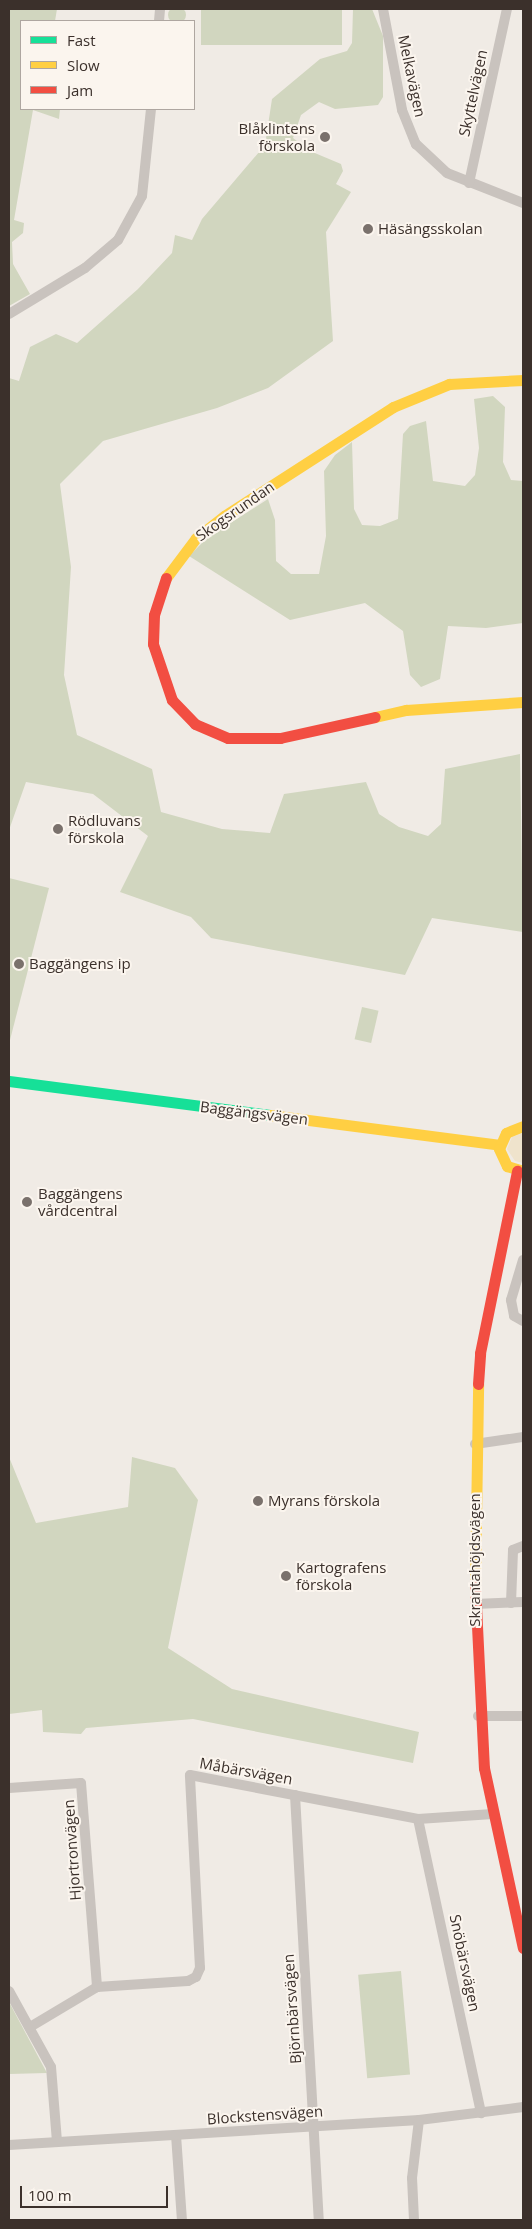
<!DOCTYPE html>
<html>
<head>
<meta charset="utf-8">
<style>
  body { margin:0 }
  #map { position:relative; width:532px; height:2229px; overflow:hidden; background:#f0ebe5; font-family:"Open Sans",sans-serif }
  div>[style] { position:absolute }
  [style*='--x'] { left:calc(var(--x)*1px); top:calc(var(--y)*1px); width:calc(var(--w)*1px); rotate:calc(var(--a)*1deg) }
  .green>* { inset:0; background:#d1d6bf; transform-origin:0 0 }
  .round { border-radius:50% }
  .sand>* { inset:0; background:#efe3cc }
  .street>* { height:10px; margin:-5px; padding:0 5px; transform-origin:5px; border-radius:5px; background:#c9c3be }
  .fast>* { height:11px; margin:-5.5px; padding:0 5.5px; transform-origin:5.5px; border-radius:5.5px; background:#16e098 }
  .slow>* { height:11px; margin:-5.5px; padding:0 5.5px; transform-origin:5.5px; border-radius:5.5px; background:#ffcf43 }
  .jam>* { height:11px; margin:-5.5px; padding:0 5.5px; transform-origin:5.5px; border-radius:5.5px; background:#f24e42 }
  .dots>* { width:14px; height:14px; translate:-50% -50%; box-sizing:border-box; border:2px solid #fbf5ee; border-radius:50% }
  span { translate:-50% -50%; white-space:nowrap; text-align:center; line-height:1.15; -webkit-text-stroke:4px #fbf5ee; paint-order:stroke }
  .street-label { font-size:15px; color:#3b302b }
  .poi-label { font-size:15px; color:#3b302b }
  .right { translate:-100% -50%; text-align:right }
  .left { translate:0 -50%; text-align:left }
  .frame { position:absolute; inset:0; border:10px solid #3b302b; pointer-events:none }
  .legend { position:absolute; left:20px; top:20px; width:175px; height:90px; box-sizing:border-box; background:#fbf5ee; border:1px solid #aea6a0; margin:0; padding:6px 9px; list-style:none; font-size:15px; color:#3b302b }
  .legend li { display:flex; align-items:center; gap:10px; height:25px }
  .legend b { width:25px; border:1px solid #aea6a0 }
  .scale { position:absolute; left:20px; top:2186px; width:148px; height:22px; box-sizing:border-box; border:2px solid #3b302b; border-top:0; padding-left:6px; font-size:15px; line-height:18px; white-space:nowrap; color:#3b302b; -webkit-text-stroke:4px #fbf5ee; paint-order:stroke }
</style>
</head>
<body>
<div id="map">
  <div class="green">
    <div class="round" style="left:168px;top:6px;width:18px;height:18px"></div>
    <div style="clip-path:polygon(57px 9px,55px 21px,21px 21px,21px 109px,60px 109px,59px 119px,33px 110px,14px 220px,24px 223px,23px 233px,12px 242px,13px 264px,30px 294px,9px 306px,9px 10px)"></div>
    <div style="left:201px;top:9px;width:141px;height:36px"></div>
    <div style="clip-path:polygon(353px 9px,372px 9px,383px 36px,383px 97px,378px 105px,335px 109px,319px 102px,301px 115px,293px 138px,310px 151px,341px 164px,343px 171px,336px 184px,351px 192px,326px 232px,333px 341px,268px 388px,217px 408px,103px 441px,60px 484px,71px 567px,64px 675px,77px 735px,152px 769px,161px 812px,222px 829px,270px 833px,284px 794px,366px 782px,379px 814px,399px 827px,428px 836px,441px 824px,445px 769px,520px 754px,523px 932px,432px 918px,405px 975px,211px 938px,191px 917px,120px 892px,148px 836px,93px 794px,26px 782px,9px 830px,9px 378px,19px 381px,30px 347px,56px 334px,77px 343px,138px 289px,172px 253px,175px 235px,192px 240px,202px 219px,265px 145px,272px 99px,320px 59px,347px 51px,352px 43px)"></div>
    <div style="clip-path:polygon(493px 396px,505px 407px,503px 462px,511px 480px,523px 481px,523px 623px,486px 628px,448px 626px,440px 679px,421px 687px,410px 675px,403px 631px,365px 603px,290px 620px,189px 556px,207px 538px,268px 499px,275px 520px,276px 561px,291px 574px,319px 574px,326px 536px,324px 471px,335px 455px,352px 442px,354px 509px,362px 525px,380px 526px,398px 519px,403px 434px,410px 426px,426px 421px,433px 481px,465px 486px,475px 475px,479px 448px,474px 399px)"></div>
    <div style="clip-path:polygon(9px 878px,49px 888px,10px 1040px,9px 1040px)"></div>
    <div style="left:362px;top:1007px;width:17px;height:33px;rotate:13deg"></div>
    <div style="clip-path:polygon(9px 1457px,36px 1523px,128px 1507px,132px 1457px,175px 1468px,198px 1500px,168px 1648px,232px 1689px,419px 1732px,413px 1763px,193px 1719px,86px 1728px,81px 1734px,43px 1732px,42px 1710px,9px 1714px)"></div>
    <div style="left:401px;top:1971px;width:104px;height:43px;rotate:85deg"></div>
    <div style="clip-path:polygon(9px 2002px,47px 2073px,9px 2074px)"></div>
  </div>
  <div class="sand">
    <div style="clip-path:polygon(523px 1133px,523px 1163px,515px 1161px,507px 1149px,512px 1137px)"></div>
  </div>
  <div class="street">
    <div style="--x:383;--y:9;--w:103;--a:79.3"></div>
    <div style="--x:402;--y:110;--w:37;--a:68"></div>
    <div style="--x:416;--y:144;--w:42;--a:43.1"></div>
    <div style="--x:447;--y:173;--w:82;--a:21.5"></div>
    <div style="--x:159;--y:21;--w:12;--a:-85"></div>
    <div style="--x:469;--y:183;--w:178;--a:-77.7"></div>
    <div style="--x:9;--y:314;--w:89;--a:-31.2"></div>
    <div style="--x:85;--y:268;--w:43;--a:-40.3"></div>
    <div style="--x:118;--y:240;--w:50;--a:-61.4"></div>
    <div style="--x:142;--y:196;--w:87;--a:-84.1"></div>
    <div style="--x:523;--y:1260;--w:42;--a:106.7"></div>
    <div style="--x:511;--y:1300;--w:16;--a:79"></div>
    <div style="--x:514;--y:1316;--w:10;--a:29"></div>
    <div style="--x:475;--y:1444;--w:49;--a:-8.3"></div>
    <div style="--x:511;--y:1603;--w:53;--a:-87.8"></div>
    <div style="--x:513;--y:1550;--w:11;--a:-22"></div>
    <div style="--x:475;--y:1604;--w:48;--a:-2.4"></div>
    <div style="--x:478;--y:1716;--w:45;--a:0"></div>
    <div style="--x:9;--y:1788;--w:72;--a:-4"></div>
    <div style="--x:81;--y:1783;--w:205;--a:85.5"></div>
    <div style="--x:295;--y:1795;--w:426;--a:86.8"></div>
    <div style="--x:418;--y:1819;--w:301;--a:77.9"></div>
    <div style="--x:9;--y:1991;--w:87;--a:61.1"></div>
    <div style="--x:51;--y:2067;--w:75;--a:85.4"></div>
    <div style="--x:30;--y:2027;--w:78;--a:-30.8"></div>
    <div style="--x:97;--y:1987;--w:91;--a:-3.8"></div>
    <div style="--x:188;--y:1981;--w:9;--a:-27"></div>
    <div style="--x:196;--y:1977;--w:10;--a:-66"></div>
    <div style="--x:200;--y:1968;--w:193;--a:-93"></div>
    <div style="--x:190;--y:1775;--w:232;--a:10.9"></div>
    <div style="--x:418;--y:1819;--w:75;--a:-3.8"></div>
    <div style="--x:176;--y:2135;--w:85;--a:86"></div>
    <div style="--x:9;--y:2145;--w:411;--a:-3.5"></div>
    <div style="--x:419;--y:2120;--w:105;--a:-7.1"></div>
    <div style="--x:414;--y:2220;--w:42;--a:-92.7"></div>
    <div style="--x:412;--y:2178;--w:58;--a:-83.1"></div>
  </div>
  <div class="fast">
    <div style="--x:9;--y:1081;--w:263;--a:7.4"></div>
  </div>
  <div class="slow">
    <div style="--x:166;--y:578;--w:50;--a:-53.1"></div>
    <div style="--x:196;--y:538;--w:36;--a:-38"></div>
    <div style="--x:224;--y:516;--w:201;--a:-32.8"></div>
    <div style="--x:393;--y:407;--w:61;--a:-22.3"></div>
    <div style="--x:449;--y:384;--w:74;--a:-3.1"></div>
    <div style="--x:375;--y:717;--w:32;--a:-13"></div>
    <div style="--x:406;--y:710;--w:117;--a:-3.9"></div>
    <div style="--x:270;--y:1115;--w:232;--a:7.4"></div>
    <div style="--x:523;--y:1126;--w:18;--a:158"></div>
    <div style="--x:506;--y:1133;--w:17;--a:114"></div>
    <div style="--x:499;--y:1149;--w:19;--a:65"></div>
    <div style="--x:507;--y:1166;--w:17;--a:17"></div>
    <div style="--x:475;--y:1585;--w:201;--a:-89.1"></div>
  </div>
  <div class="jam">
    <div style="--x:166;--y:578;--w:39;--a:108"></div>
    <div style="--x:154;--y:615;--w:29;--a:92"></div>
    <div style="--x:153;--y:644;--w:59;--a:71.3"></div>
    <div style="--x:172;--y:700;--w:33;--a:46"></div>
    <div style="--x:195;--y:724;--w:36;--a:23"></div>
    <div style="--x:228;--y:738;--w:52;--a:0"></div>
    <div style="--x:280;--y:738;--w:97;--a:-12.5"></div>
    <div style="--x:478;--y:1384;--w:31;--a:-86"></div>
    <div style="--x:480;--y:1353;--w:186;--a:-78.5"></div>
    <div style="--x:475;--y:1585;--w:183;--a:87.2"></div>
    <div style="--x:484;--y:1768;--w:184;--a:77.8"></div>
  </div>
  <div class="dots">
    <div style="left:325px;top:137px;background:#7a716c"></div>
    <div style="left:368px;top:229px;background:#7a716c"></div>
    <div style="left:58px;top:829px;background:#7a716c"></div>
    <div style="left:19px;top:964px;background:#7a716c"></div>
    <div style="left:27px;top:1202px;background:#7a716c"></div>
    <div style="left:258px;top:1501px;background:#7a716c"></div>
    <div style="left:286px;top:1576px;background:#7a716c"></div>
  </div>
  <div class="street-label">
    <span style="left:412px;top:76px;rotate:78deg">Melkavägen</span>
    <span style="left:473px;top:93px;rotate:-78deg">Skyttelvägen</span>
    <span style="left:235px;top:511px;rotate:-35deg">Skogsrundan</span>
    <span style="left:254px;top:1113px;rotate:7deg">Baggängsvägen</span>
    <span style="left:475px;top:1560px;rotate:-90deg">Skrantahöjdsvägen</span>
    <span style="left:246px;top:1771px;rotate:10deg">Måbärsvägen</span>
    <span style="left:72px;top:1850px;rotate:-94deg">Hjortronvägen</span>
    <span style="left:465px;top:1963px;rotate:78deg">Snöbärsvägen</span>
    <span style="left:292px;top:2009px;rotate:-94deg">Björnbärsvägen</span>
    <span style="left:265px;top:2115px;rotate:-4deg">Blockstensvägen</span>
  </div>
  <div class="poi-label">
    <span class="right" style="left:315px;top:137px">Blåklintens<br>förskola</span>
    <span class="left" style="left:378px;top:229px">Häsängsskolan</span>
    <span class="left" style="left:68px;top:829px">Rödluvans<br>förskola</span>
    <span class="left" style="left:29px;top:964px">Baggängens ip</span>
    <span class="left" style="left:38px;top:1202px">Baggängens<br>vårdcentral</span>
    <span class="left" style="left:268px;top:1501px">Myrans förskola</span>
    <span class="left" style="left:296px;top:1576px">Kartografens<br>förskola</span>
  </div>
  <div class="frame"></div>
  <ul class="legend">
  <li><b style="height:6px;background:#16e098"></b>Fast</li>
  <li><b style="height:6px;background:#ffcf43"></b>Slow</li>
  <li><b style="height:6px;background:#f24e42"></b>Jam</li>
  </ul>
  <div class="scale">100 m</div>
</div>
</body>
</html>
